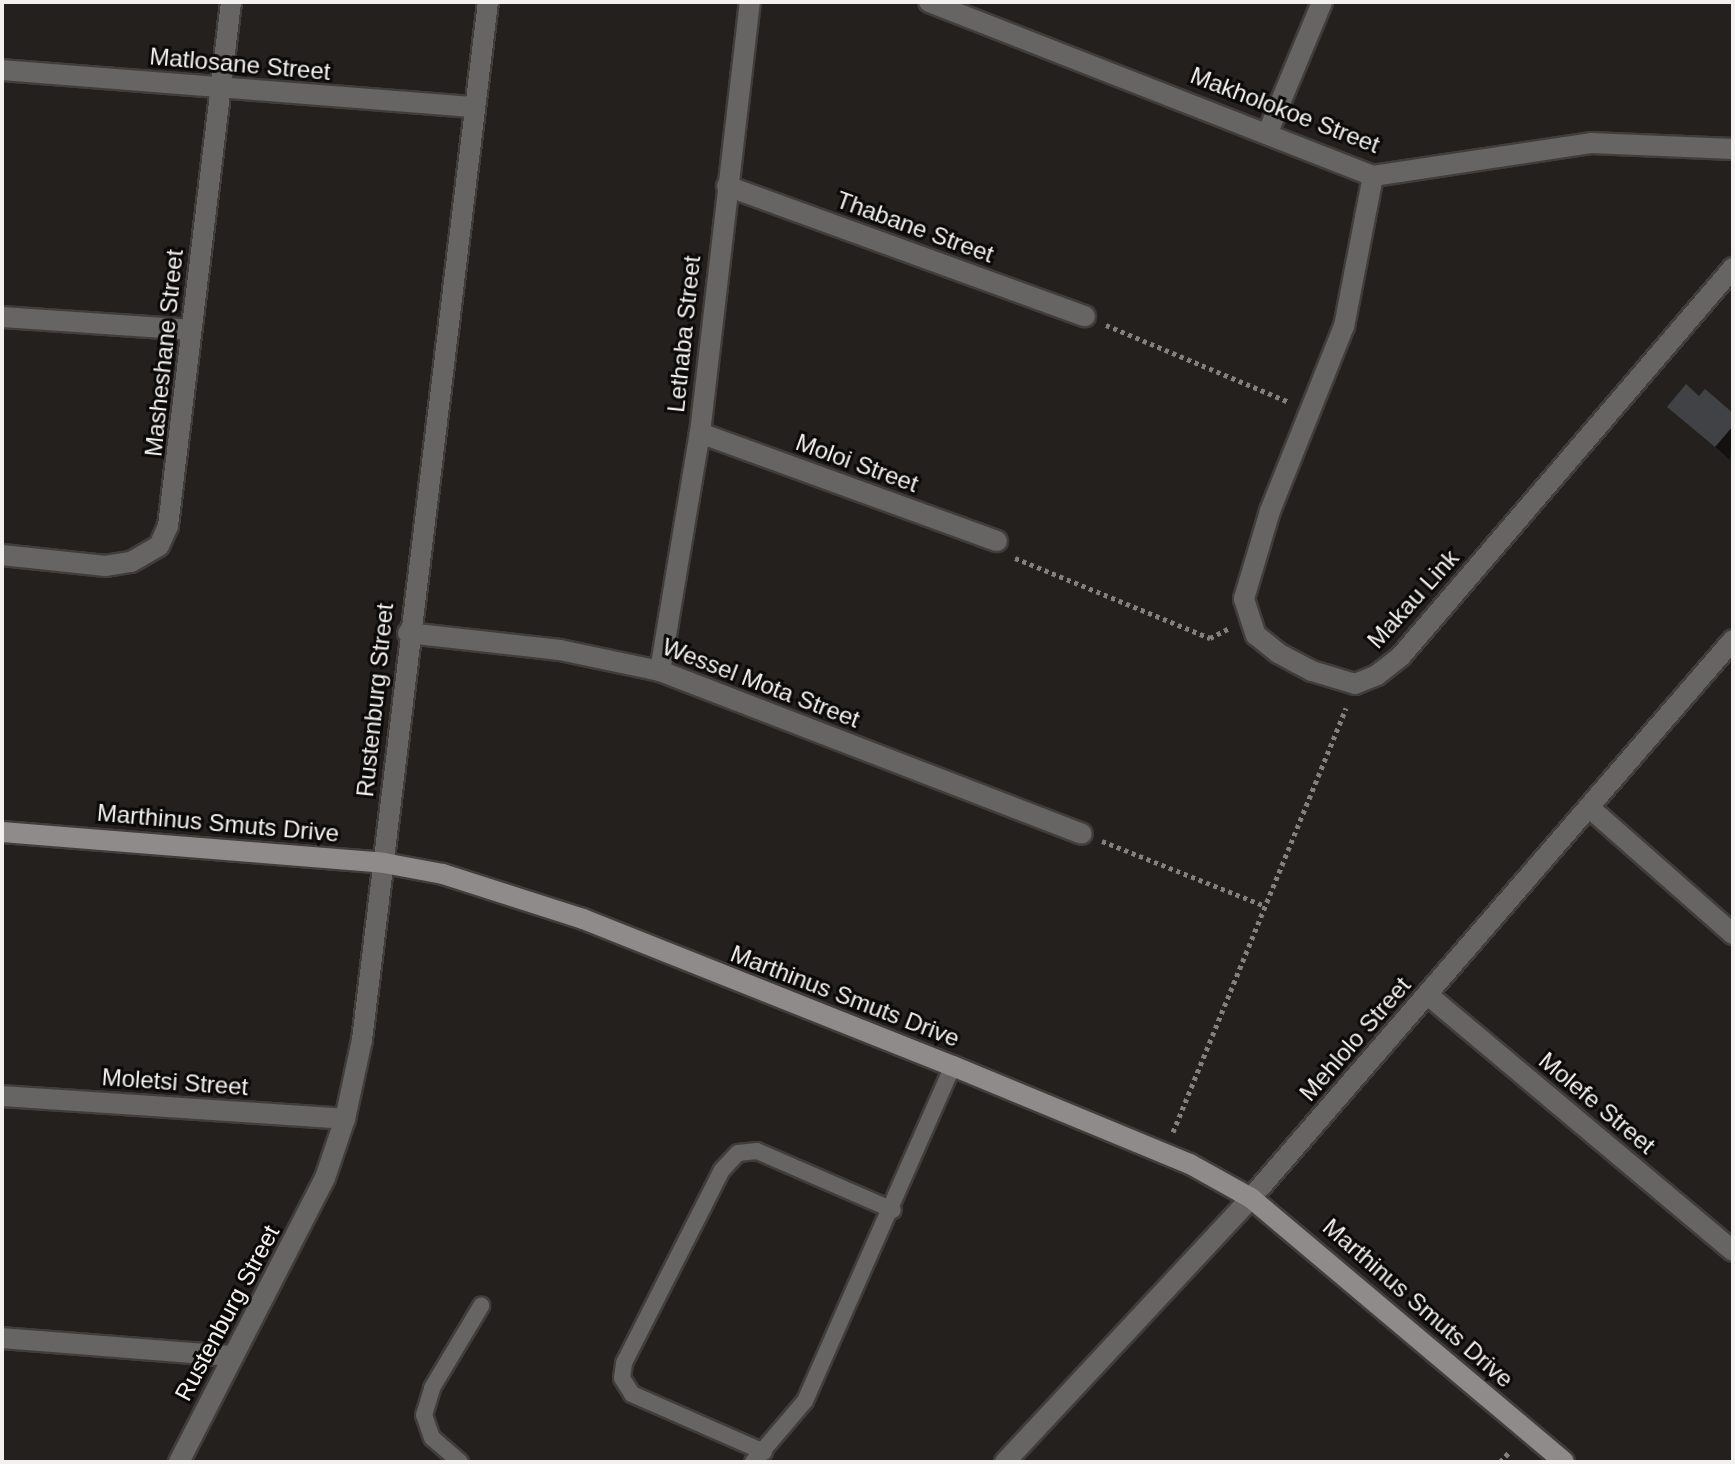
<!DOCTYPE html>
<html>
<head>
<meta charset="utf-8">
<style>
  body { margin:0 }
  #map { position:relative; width:1735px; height:1464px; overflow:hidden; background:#23201e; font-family:Arial,sans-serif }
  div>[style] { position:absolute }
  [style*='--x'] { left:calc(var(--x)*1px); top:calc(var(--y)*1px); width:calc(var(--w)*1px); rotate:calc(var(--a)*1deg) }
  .shadow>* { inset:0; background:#0007 }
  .building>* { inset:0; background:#404245 }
  .path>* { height:5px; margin-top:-2.5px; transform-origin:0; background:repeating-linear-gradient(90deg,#83807e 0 4px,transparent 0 8px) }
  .roads { filter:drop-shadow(2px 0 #403d3b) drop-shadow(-2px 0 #403d3b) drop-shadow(0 2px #403d3b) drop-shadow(0 -2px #403d3b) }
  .lane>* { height:16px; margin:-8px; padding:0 8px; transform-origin:8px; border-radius:8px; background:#666564 }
  .street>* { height:20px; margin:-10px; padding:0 10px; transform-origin:10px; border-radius:10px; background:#666564 }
  .secondary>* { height:20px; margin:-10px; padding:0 10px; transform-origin:10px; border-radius:10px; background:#8e8b8a }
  span { translate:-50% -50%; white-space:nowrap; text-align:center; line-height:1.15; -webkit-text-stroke:6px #0b0a09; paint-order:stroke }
  .street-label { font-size:24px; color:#f3f1ef }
  .frame { position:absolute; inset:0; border:4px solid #f3f1ef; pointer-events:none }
</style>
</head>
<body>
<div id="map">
  <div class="shadow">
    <div style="clip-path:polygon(1700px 399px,1733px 416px,1730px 460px,1670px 407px)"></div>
  </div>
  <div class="building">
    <div style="clip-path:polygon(1686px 384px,1699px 396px,1705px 389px,1733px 413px,1733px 426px,1715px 447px,1667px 407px)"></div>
  </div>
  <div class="path">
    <div style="--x:1106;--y:325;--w:199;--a:22.8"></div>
    <div style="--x:1015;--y:558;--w:211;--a:22.3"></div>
    <div style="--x:1210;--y:638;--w:22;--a:-27"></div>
    <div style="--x:1102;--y:841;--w:175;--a:21.7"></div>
    <div style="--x:1173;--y:1132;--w:458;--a:-67.8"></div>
    <div style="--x:1500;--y:1462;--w:16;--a:-47"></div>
  </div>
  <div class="roads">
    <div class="lane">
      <div style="--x:764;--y:1452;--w:144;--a:-156.3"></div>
      <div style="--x:632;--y:1394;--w:19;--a:-122"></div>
      <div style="--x:622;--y:1378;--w:15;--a:-82"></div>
      <div style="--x:624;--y:1363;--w:216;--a:-63.1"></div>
      <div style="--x:722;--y:1170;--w:23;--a:-47"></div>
      <div style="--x:738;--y:1153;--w:19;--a:-6"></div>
      <div style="--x:757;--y:1151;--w:148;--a:23.5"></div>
      <div style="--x:460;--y:1462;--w:37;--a:-139"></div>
      <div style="--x:432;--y:1438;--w:24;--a:-109"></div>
      <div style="--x:424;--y:1415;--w:28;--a:-73"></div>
      <div style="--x:432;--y:1388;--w:96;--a:-59.1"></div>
      <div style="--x:753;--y:1462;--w:80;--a:-49.6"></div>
      <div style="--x:805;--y:1401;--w:366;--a:-66.2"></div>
    </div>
    <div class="street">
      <div style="--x:929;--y:2;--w:477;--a:21.4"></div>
      <div style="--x:1373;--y:176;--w:220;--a:-8.6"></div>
      <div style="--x:1591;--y:143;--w:142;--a:2.4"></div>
      <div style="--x:2;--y:70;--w:474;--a:4.5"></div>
      <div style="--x:1268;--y:132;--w:141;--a:-67.4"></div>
      <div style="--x:1373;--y:176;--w:153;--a:100.9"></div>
      <div style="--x:1344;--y:326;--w:199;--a:111.8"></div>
      <div style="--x:1270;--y:511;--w:92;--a:106.5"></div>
      <div style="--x:1244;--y:599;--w:38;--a:72"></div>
      <div style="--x:1256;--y:635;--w:28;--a:39"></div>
      <div style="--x:1278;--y:653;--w:38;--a:28"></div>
      <div style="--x:1312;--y:671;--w:45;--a:16.8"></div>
      <div style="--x:1355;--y:684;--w:24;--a:-22"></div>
      <div style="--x:1377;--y:675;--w:31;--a:-38"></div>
      <div style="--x:1401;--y:656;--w:511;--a:-49.45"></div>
      <div style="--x:727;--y:186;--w:381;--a:20"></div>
      <div style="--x:2;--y:317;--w:189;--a:3.9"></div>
      <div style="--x:700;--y:433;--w:316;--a:20"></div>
      <div style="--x:2;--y:555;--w:104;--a:6.1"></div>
      <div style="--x:105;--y:566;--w:26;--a:-9"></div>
      <div style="--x:131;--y:562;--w:32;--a:-30"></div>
      <div style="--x:159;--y:546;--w:22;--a:-66"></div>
      <div style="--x:168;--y:526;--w:528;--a:-83.14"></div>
      <div style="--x:408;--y:633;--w:153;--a:6.4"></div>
      <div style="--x:560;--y:650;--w:102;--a:11.9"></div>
      <div style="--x:660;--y:671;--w:452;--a:21.1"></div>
      <div style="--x:660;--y:671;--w:241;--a:-80.5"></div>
      <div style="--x:700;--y:433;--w:434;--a:-83.4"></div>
      <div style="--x:1590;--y:808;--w:191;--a:41.4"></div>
      <div style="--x:1428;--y:995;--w:398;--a:40"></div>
      <div style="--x:2;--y:1096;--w:344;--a:3.8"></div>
      <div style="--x:2;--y:1338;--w:232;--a:4.5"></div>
      <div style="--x:179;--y:1462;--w:319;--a:-62.8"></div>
      <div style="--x:325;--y:1178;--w:62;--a:-71.3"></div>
      <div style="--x:345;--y:1119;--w:81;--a:-77.9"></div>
      <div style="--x:362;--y:1040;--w:1046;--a:-83.08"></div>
      <div style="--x:1005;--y:1462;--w:361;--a:-47"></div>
      <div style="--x:1251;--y:1198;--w:737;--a:-49.18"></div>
    </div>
    <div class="secondary">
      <div style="--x:2;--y:832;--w:383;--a:4.6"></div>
      <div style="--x:384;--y:863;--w:60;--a:10.6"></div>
      <div style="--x:443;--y:874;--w:147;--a:17.8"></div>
      <div style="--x:583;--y:919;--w:398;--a:21.7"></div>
      <div style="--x:953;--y:1066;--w:256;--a:22.5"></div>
      <div style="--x:1190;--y:1164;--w:70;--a:29.1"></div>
      <div style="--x:1251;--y:1198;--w:409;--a:40.1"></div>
    </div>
  </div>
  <div class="street-label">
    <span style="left:240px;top:64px;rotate:5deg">Matlosane Street</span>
    <span style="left:1285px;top:110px;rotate:21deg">Makholokoe Street</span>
    <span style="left:915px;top:227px;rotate:20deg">Thabane Street</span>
    <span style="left:684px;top:334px;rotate:-84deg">Lethaba Street</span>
    <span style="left:164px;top:353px;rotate:-84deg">Masheshane Street</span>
    <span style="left:857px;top:463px;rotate:20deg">Moloi Street</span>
    <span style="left:1413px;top:599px;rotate:-48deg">Makau Link</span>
    <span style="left:761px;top:683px;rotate:21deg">Wessel Mota Street</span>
    <span style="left:375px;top:700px;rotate:-84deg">Rustenburg Street</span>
    <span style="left:218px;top:823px;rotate:5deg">Marthinus Smuts Drive</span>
    <span style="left:845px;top:996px;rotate:21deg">Marthinus Smuts Drive</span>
    <span style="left:1355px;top:1039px;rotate:-49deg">Mehlolo Street</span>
    <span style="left:175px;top:1082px;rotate:4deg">Moletsi Street</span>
    <span style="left:1597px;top:1103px;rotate:40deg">Molefe Street</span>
    <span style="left:1418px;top:1303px;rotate:41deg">Marthinus Smuts Drive</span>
    <span style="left:227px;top:1313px;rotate:-62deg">Rustenburg Street</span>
  </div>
  <div class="frame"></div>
</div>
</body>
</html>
